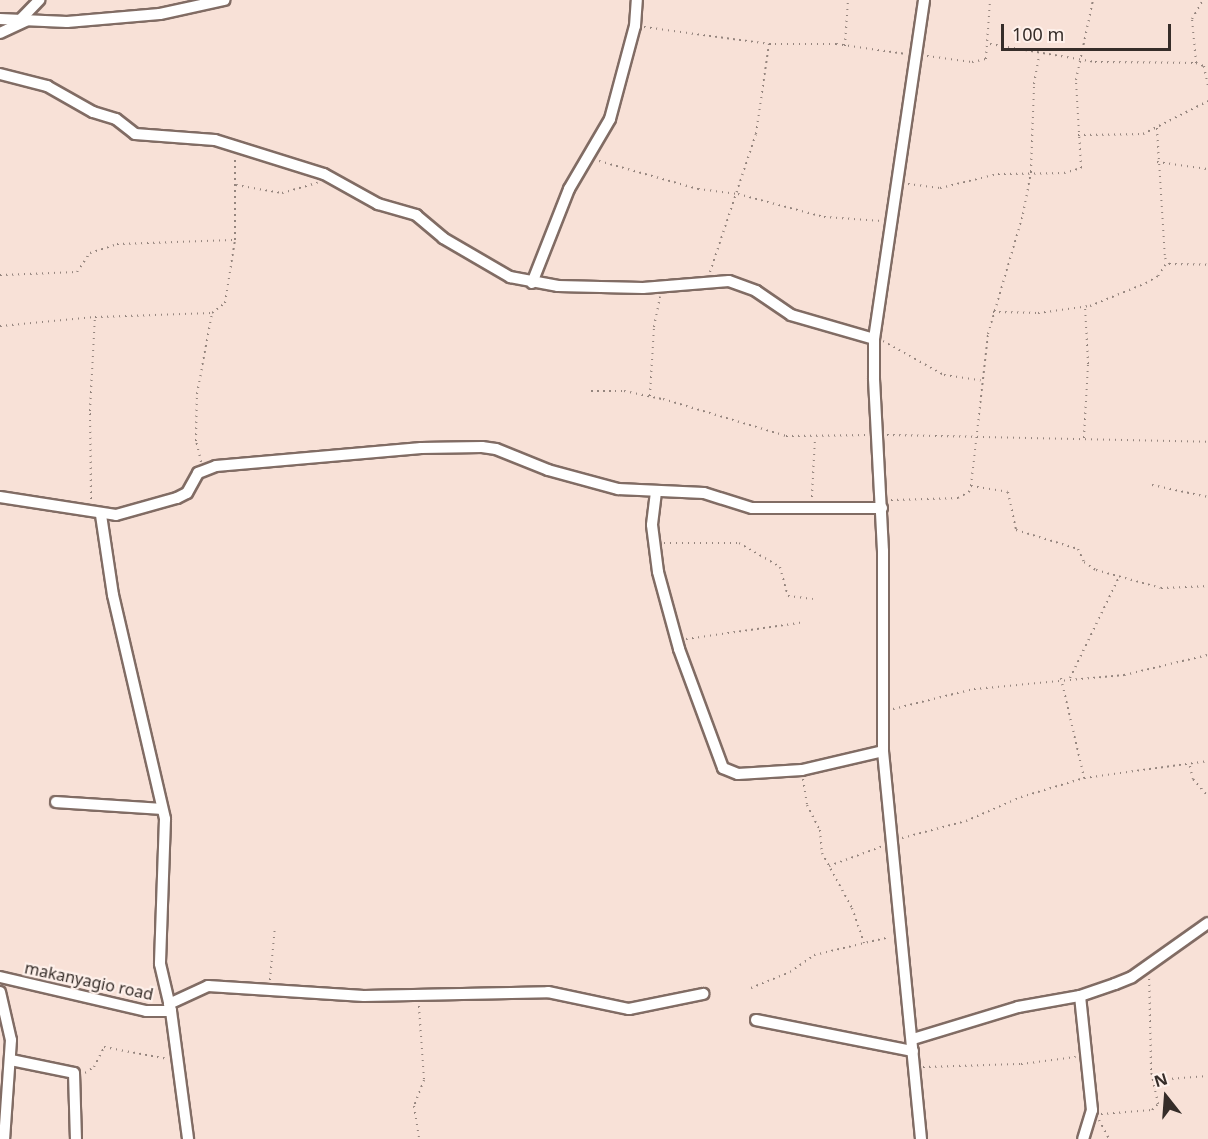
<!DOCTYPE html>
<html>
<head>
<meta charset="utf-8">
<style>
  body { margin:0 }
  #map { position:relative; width:1208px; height:1139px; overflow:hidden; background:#f8e1d7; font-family:"Noto Sans",sans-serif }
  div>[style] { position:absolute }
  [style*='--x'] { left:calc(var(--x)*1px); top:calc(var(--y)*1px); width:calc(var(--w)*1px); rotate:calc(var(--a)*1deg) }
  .path>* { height:2px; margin-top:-1px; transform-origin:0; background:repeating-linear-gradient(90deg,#95857e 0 1.5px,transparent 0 6px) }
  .roads { filter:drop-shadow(2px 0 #816c64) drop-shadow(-2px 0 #816c64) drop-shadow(0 2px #816c64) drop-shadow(0 -2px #816c64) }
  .minor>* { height:10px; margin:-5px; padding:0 5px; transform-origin:5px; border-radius:5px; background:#fff }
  span { translate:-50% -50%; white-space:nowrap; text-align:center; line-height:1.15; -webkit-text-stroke:4.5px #fef0ea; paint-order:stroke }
  .street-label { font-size:16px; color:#362d29 }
  .north { position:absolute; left:1136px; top:1067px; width:60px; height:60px; -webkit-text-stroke:4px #fef0ea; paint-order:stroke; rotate:343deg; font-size:16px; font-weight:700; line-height:24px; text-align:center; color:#362d29 }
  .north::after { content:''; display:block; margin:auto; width:21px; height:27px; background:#362d29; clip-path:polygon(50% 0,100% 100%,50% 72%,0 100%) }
  .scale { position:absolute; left:1001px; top:24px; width:170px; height:27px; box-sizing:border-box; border:3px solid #362d29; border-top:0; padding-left:8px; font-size:18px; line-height:21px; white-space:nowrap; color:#362d29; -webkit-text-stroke:4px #fef0ea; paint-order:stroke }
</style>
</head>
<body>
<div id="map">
  <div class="path">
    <div style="--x:644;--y:27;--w:126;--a:7.7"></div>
    <div style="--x:769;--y:44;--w:67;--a:0"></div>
    <div style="--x:836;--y:44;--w:71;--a:8.1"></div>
    <div style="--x:990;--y:44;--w:107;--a:9.7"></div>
    <div style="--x:1095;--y:62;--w:101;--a:0.6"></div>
    <div style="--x:1196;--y:63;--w:9;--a:21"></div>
    <div style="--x:1204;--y:66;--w:20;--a:79"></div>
    <div style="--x:845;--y:46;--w:46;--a:-86.3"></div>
    <div style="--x:927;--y:56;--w:45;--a:7.6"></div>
    <div style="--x:972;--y:62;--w:14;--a:-12"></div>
    <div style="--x:986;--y:59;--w:59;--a:-86.1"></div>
    <div style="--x:1196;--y:63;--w:44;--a:-95.2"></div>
    <div style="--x:1192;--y:19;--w:22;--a:-60"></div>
    <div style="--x:1157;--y:128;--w:130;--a:86.5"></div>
    <div style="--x:1165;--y:258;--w:7;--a:56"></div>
    <div style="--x:1169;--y:264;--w:39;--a:1"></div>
    <div style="--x:1078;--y:135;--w:65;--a:-0.9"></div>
    <div style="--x:1143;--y:134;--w:73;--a:-26.9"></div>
    <div style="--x:599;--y:161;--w:103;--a:15.8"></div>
    <div style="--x:698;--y:189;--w:40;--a:7.1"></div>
    <div style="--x:738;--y:194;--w:89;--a:15"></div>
    <div style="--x:824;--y:217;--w:58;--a:3.9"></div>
    <div style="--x:1157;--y:162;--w:51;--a:7.8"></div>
    <div style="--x:908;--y:184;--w:32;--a:7"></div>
    <div style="--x:940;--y:188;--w:60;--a:-13.6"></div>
    <div style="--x:998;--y:174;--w:66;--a:-0.9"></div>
    <div style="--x:1064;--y:173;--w:18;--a:-16"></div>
    <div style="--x:1081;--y:168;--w:88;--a:-93.3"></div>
    <div style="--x:1076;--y:80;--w:82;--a:-78"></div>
    <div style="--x:236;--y:185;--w:47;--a:9.9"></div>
    <div style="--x:282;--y:193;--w:37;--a:-16"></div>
    <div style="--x:710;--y:272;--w:145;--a:-71.6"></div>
    <div style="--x:756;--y:134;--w:91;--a:-81.8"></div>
    <div style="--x:0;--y:275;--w:77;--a:-2.2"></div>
    <div style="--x:77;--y:272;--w:23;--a:-56"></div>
    <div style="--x:90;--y:253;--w:28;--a:-18"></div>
    <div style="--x:117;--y:244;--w:116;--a:-2"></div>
    <div style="--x:993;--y:312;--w:45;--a:1.3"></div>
    <div style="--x:1038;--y:313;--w:52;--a:-7.7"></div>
    <div style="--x:1090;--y:306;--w:61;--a:-22.3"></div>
    <div style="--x:1146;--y:283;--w:14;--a:-30"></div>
    <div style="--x:1158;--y:276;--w:17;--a:-57"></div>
    <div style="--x:0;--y:326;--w:95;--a:-5.4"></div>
    <div style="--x:95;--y:317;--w:117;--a:-2"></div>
    <div style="--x:883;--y:341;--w:70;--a:29.1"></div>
    <div style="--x:944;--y:375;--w:37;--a:8"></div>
    <div style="--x:591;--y:391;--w:33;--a:0"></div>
    <div style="--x:624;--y:391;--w:40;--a:12"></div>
    <div style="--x:663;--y:399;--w:128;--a:16.7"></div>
    <div style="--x:786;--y:436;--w:81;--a:-0.7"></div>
    <div style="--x:650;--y:396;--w:69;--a:-86.7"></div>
    <div style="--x:654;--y:327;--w:31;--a:-79"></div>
    <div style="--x:887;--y:435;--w:321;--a:1.2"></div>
    <div style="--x:1084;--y:438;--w:74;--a:-86.9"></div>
    <div style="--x:1088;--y:364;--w:57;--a:-93"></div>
    <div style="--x:201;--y:462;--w:22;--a:-103"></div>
    <div style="--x:196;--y:441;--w:47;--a:-88.8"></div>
    <div style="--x:197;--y:394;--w:82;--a:-79.5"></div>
    <div style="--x:212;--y:313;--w:16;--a:-38"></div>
    <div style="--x:225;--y:303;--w:64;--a:-81"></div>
    <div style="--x:235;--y:240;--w:83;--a:-90"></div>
    <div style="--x:1152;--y:485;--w:57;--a:12.1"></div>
    <div style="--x:971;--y:486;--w:37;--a:9"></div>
    <div style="--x:1008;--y:492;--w:39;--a:78"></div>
    <div style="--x:1016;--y:530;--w:65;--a:17"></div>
    <div style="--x:1078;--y:549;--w:14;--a:65"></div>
    <div style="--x:1084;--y:562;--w:14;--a:34"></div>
    <div style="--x:1096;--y:570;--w:67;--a:15.5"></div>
    <div style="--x:1161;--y:588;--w:47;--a:-2.4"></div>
    <div style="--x:812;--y:497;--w:60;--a:-87.1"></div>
    <div style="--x:91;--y:499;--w:88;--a:-90.7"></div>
    <div style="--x:90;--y:411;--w:94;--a:-87"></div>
    <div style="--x:891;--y:500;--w:67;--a:-1.7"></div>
    <div style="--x:958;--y:498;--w:13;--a:-29"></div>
    <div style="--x:969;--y:492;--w:6;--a:-72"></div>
    <div style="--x:971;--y:486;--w:153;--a:-83.6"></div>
    <div style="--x:988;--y:334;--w:125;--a:-73.7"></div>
    <div style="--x:1023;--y:214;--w:43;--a:-79.2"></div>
    <div style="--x:1031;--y:172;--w:88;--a:-88"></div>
    <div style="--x:1034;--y:84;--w:29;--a:-80"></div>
    <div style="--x:664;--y:543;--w:75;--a:0"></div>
    <div style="--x:739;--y:543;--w:48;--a:30.3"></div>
    <div style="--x:780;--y:567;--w:30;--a:75"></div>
    <div style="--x:788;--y:596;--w:25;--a:7"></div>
    <div style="--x:686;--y:639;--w:120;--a:-8.1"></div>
    <div style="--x:1061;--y:678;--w:103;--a:77"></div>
    <div style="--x:1070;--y:678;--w:110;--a:-64.1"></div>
    <div style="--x:893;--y:709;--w:83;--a:-13.9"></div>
    <div style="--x:974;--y:689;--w:151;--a:-5.3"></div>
    <div style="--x:1124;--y:675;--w:86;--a:-13.4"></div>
    <div style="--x:1190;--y:766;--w:13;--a:77"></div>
    <div style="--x:1193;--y:779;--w:23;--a:49"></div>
    <div style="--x:803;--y:779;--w:26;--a:81"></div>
    <div style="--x:807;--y:805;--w:28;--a:63"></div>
    <div style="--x:820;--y:830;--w:23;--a:85"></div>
    <div style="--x:822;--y:853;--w:63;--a:61.4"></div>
    <div style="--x:852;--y:908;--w:37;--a:71"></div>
    <div style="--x:902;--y:838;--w:66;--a:-14.9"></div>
    <div style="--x:966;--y:821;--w:60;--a:-23.6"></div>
    <div style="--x:1021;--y:797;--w:66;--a:-16.8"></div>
    <div style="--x:1084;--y:778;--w:125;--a:-7.8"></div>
    <div style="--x:829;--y:866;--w:58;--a:-20.3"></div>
    <div style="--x:270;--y:980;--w:54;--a:-84.7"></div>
    <div style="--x:751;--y:988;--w:42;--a:-22.3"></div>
    <div style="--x:790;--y:972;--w:29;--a:-35"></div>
    <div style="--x:814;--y:955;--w:78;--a:-13.3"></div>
    <div style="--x:419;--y:1006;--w:74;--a:86.1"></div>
    <div style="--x:424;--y:1080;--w:28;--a:111"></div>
    <div style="--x:414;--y:1106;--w:33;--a:81"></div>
    <div style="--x:923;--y:1067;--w:98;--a:-1.8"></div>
    <div style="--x:1021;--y:1064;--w:55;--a:-7.3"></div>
    <div style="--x:85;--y:1073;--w:11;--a:-34"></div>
    <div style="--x:94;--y:1067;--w:22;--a:-63"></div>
    <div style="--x:104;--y:1047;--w:65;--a:10.6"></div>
    <div style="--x:1154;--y:1080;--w:54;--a:-4.2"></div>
    <div style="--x:1101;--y:1114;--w:51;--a:-4.5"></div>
    <div style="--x:1152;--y:1110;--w:8;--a:-45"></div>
    <div style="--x:1158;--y:1104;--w:35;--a:-102"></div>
    <div style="--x:1151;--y:1070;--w:94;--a:-91.2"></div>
    <div style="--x:1099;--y:1120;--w:21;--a:62"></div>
  </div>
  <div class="roads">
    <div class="minor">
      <div style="--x:0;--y:19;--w:67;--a:2.6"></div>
      <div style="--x:67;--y:22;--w:93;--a:-4.9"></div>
      <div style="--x:160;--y:14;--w:66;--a:-12.3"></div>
      <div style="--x:20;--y:20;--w:28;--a:-46"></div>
      <div style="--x:0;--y:33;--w:29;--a:-25"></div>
      <div style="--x:0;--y:74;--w:49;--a:14.3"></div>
      <div style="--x:47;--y:86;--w:53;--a:29.5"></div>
      <div style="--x:93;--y:112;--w:24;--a:17"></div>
      <div style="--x:116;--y:119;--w:24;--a:38"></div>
      <div style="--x:135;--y:134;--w:80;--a:4.3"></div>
      <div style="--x:215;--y:140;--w:114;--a:17.3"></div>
      <div style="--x:324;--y:174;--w:62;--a:29.1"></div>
      <div style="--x:378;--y:204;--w:40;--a:16"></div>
      <div style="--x:416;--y:215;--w:35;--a:40"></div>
      <div style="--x:443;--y:238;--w:78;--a:30.2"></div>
      <div style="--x:510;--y:277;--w:49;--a:10.6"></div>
      <div style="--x:558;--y:286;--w:85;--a:1.3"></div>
      <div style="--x:643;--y:288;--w:86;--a:-4.7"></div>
      <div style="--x:729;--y:281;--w:29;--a:20"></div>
      <div style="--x:756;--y:291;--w:42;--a:34.4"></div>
      <div style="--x:791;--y:315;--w:86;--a:16.1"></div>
      <div style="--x:532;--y:283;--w:101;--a:-68.5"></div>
      <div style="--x:569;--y:189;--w:81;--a:-59.6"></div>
      <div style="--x:610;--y:119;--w:96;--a:-75"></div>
      <div style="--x:635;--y:26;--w:26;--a:-86"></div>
      <div style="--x:656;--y:492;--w:33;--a:97"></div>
      <div style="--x:652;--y:525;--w:47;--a:82.7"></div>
      <div style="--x:658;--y:572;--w:80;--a:74.7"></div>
      <div style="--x:679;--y:649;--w:127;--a:69.7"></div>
      <div style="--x:723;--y:768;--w:16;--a:22"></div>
      <div style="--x:738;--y:774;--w:64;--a:-3.6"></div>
      <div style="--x:802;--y:770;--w:83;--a:-13.2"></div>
      <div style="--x:0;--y:497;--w:117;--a:8.8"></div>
      <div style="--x:116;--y:515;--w:63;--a:-15.6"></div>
      <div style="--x:177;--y:498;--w:11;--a:-27"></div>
      <div style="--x:187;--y:493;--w:23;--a:-61"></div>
      <div style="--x:198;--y:473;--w:19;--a:-21"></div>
      <div style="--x:216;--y:466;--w:206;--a:-5"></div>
      <div style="--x:421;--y:448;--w:61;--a:-0.9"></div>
      <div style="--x:482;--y:447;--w:14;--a:8"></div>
      <div style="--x:496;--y:449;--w:56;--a:22"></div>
      <div style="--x:548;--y:470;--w:73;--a:15.2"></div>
      <div style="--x:618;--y:489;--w:86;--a:2.7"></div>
      <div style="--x:704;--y:493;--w:50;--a:17.4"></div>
      <div style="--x:752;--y:508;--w:130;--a:0"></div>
      <div style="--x:101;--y:515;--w:81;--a:81.5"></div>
      <div style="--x:113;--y:595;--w:230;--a:76.9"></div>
      <div style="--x:165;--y:819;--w:145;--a:92"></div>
      <div style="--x:160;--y:964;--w:48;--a:76.8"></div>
      <div style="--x:171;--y:1011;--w:129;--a:82.4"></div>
      <div style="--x:56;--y:802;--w:106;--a:3.8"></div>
      <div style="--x:0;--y:977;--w:150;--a:13.1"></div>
      <div style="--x:146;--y:1011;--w:25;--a:0"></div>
      <div style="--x:0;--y:992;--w:49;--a:77.1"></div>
      <div style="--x:11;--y:1040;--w:99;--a:94"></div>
      <div style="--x:1080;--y:996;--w:115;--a:84"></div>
      <div style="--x:1092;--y:1110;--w:30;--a:107"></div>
      <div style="--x:169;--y:1004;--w:43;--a:-24.8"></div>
      <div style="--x:208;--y:986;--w:156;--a:3.7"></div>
      <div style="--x:364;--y:996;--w:184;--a:-1.2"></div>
      <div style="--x:548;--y:992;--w:83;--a:11.9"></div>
      <div style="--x:629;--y:1009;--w:76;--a:-11.5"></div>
      <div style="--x:756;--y:1020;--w:160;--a:11.2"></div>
      <div style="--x:913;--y:1039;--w:110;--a:-16.9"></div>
      <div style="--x:1018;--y:1007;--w:63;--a:-10.1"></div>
      <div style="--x:1080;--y:996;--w:37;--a:-19"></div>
      <div style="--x:1115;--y:984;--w:18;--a:-22"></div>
      <div style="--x:1132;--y:977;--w:93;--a:-35.4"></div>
      <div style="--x:11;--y:1060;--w:64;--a:11.7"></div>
      <div style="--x:74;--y:1073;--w:66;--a:88.3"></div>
      <div style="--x:921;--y:1139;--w:390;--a:-95.6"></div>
      <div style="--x:883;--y:751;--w:200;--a:-90"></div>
      <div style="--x:883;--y:551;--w:173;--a:-93"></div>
      <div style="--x:874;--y:378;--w:39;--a:-90"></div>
      <div style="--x:874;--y:339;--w:343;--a:-81.6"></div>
    </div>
  </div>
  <div class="street-label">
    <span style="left:89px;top:981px;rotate:12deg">makanyagio road</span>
  </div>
  <div class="north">N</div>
  <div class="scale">100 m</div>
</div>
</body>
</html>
